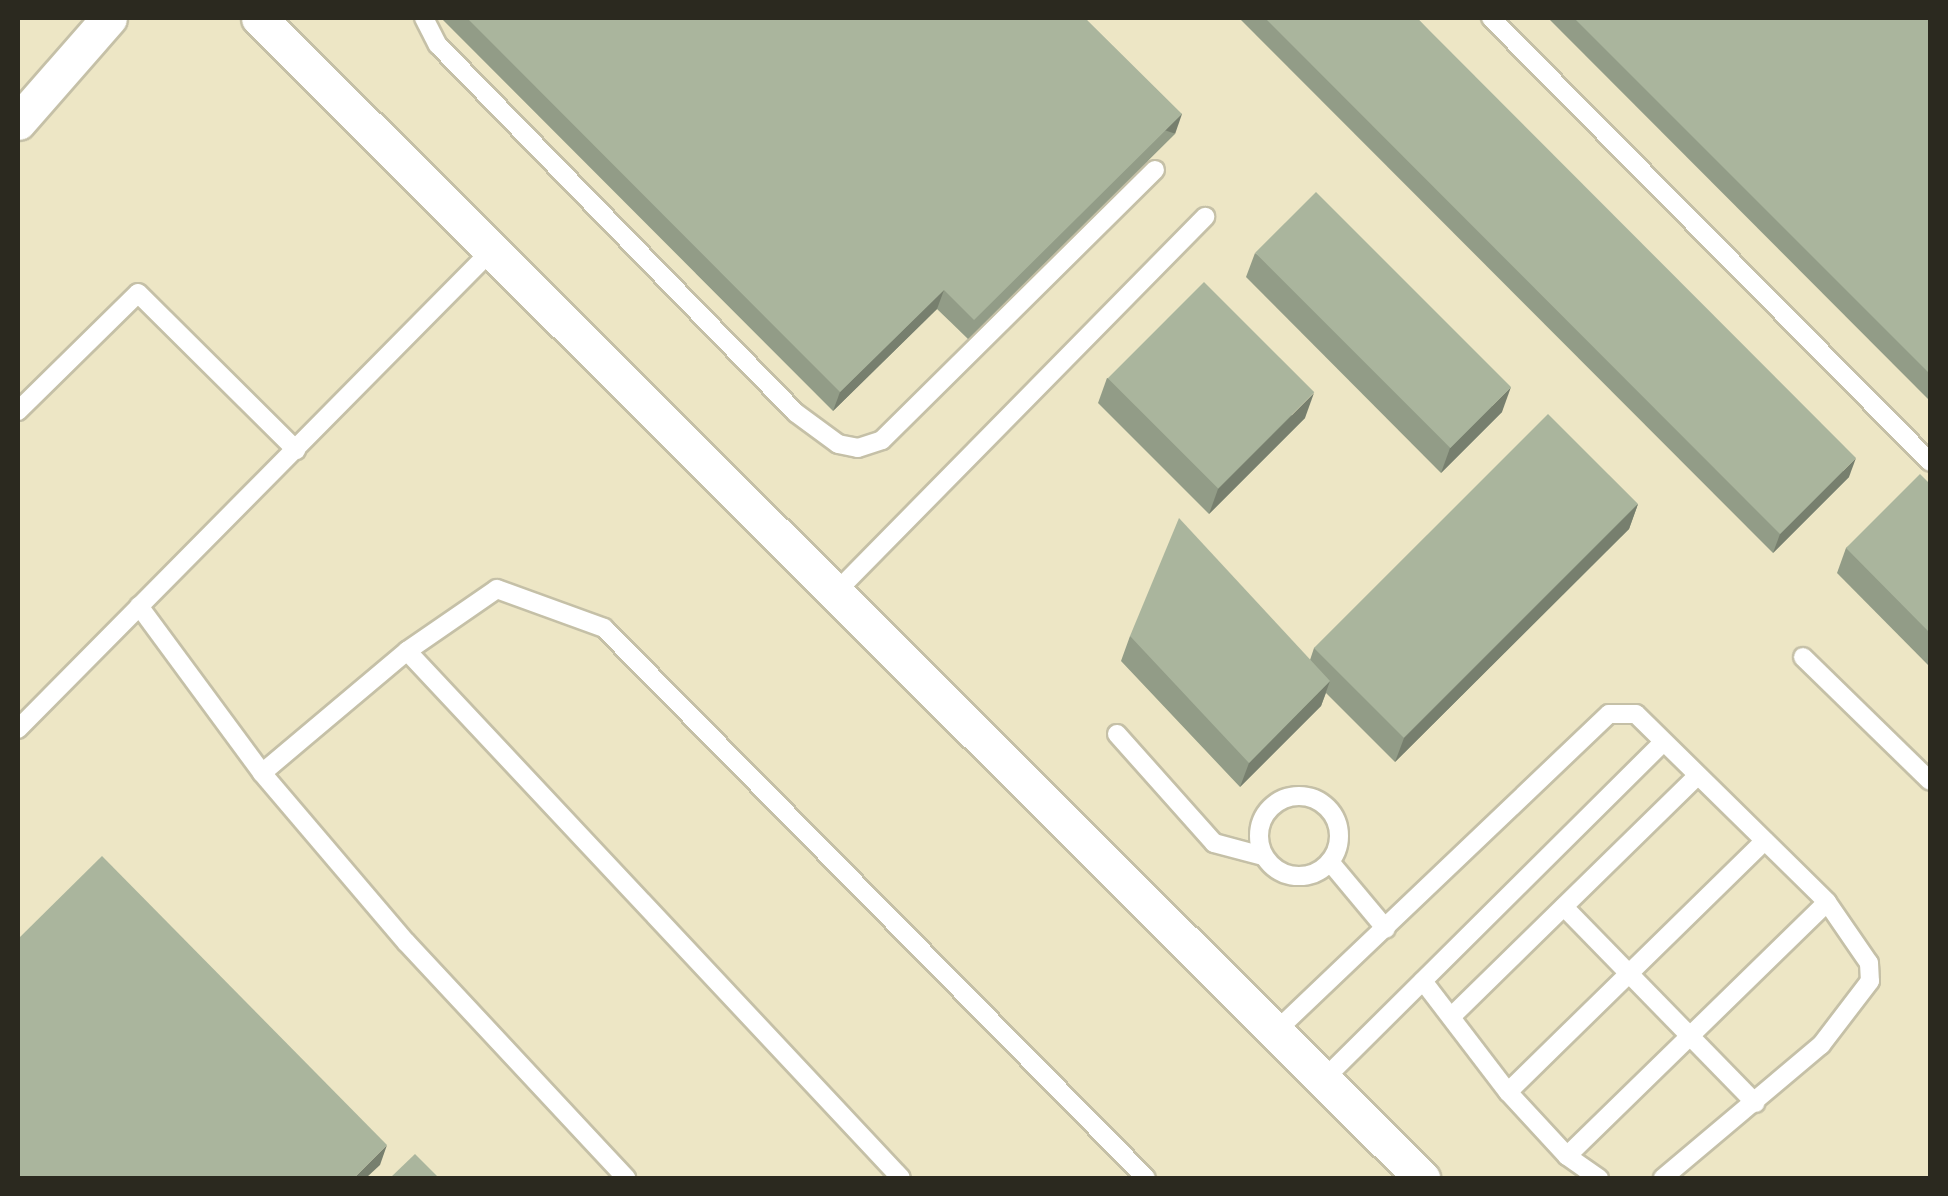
<!DOCTYPE html>
<html>
<head>
<meta charset="utf-8">
<style>
  body { margin:0 }
  #map { position:relative; width:1948px; height:1196px; overflow:hidden; background:#f5f0d6; font-family:"Work Sans",sans-serif }
  div>[style] { position:absolute }
  [style*='--x'] { left:calc(var(--x)*1px); top:calc(var(--y)*1px); width:calc(var(--w)*1px); rotate:calc(var(--a)*1deg) }
  .built>* { inset:0; background:#ede6c5; transform-origin:0 0 }
  .roads { filter:drop-shadow(2px 0 #c5c0a7) drop-shadow(-2px 0 #c5c0a7) drop-shadow(0 2px #c5c0a7) drop-shadow(0 -2px #c5c0a7) }
  .service>* { height:18px; margin:-9px; padding:0 9px; transform-origin:9px; border-radius:9px; background:#fff }
  .service>.ring { margin:-9px; padding:0; box-sizing:content-box; background:none; border:18px solid #fff; border-radius:50% }
  .minor>* { height:35px; margin:-17.5px; padding:0 17.5px; transform-origin:17.5px; border-radius:17.5px; background:#fff }
  .wall>* { inset:0; background:#929c87 }
  .shaded-wall>* { inset:0; background:#777f6e; transform-origin:0 0 }
  .building>* { inset:0; background:#aab59d; transform-origin:0 0 }
  span { translate:-50% -50%; white-space:nowrap; text-align:center; line-height:1.15; -webkit-text-stroke:9px #f5f0d6; paint-order:stroke }
  .frame { position:absolute; inset:0; border:20px solid #2b291f; pointer-events:none }
</style>
</head>
<body>
<div id="map">
  <div class="built">
    <div style="left:18px;top:18px;width:1912px;height:1160px"></div>
  </div>
  <div class="roads">
    <div class="service">
      <div style="--x:424;--y:18;--w:30;--a:63"></div>
      <div style="--x:438;--y:45;--w:513;--a:45.79"></div>
      <div style="--x:796;--y:413;--w:52;--a:36.4"></div>
      <div style="--x:838;--y:444;--w:20;--a:11"></div>
      <div style="--x:858;--y:448;--w:25;--a:-18"></div>
      <div style="--x:882;--y:440;--w:384;--a:-44.7"></div>
      <div style="--x:1491;--y:18;--w:624;--a:45.32"></div>
      <div style="--x:18;--y:411;--w:168;--a:-44.5"></div>
      <div style="--x:138;--y:293;--w:223;--a:44.8"></div>
      <div style="--x:835;--y:593;--w:528;--a:-45.46"></div>
      <div style="--x:139;--y:606;--w:207;--a:53.6"></div>
      <div style="--x:262;--y:773;--w:222;--a:49.6"></div>
      <div style="--x:406;--y:942;--w:323;--a:47"></div>
      <div style="--x:407;--y:651;--w:722;--a:46.85"></div>
      <div style="--x:1803;--y:657;--w:177;--a:44.3"></div>
      <div style="--x:18;--y:729;--w:674;--a:-45.3"></div>
      <div style="--x:1117;--y:734;--w:146;--a:48.3"></div>
      <div style="--x:1214;--y:843;--w:51;--a:14.9"></div>
      <div style="--x:262;--y:773;--w:189;--a:-40.1"></div>
      <div style="--x:407;--y:651;--w:109;--a:-34.6"></div>
      <div style="--x:497;--y:589;--w:114;--a:20"></div>
      <div style="--x:604;--y:628;--w:772;--a:45.42"></div>
      <div class="ring" style="left:1259px;top:796px;width:62px;height:62px"></div>
      <div style="--x:1330;--y:862;--w:87;--a:50.1"></div>
      <div style="--x:1564;--y:907;--w:274;--a:45.7"></div>
      <div style="--x:1423;--y:981;--w:140;--a:52.6"></div>
      <div style="--x:1508;--y:1092;--w:87;--a:47.3"></div>
      <div style="--x:1567;--y:1156;--w:39;--a:35"></div>
      <div style="--x:1451;--y:1017;--w:344;--a:-44.4"></div>
      <div style="--x:1275;--y:1032;--w:461;--a:-43.6"></div>
      <div style="--x:1609;--y:714;--w:27;--a:0"></div>
      <div style="--x:1636;--y:714;--w:268;--a:44.5"></div>
      <div style="--x:1827;--y:902;--w:74;--a:55.5"></div>
      <div style="--x:1869;--y:963;--w:18;--a:87"></div>
      <div style="--x:1870;--y:981;--w:81;--a:127.4"></div>
      <div style="--x:1821;--y:1045;--w:207;--a:139.9"></div>
      <div style="--x:1323;--y:1080;--w:478;--a:-44.8"></div>
      <div style="--x:1508;--y:1092;--w:359;--a:-44.4"></div>
      <div style="--x:1567;--y:1156;--w:363;--a:-44.3"></div>
    </div>
    <div class="minor">
      <div style="--x:259;--y:18;--w:1643;--a:44.93"></div>
      <div style="--x:18;--y:122;--w:138;--a:-48.8"></div>
    </div>
  </div>
  <div class="wall">
    <div style="clip-path:polygon(441px 18px,1085px 18px,1175px 134px,968px 339px,937px 309px,833px 411px)"></div>
    <div style="clip-path:polygon(1239px 18px,1417px 18px,1849px 477px,1773px 553px)"></div>
    <div style="clip-path:polygon(1548px 18px,1930px 18px,1930px 401px)"></div>
    <div style="clip-path:polygon(1255px 253px,1502px 412px,1441px 473px,1246px 277px)"></div>
    <div style="clip-path:polygon(1107px 378px,1305px 418px,1209px 514px,1098px 403px)"></div>
    <div style="clip-path:polygon(1930px 484px,1930px 667px,1837px 573px,1846px 548px)"></div>
    <div style="clip-path:polygon(1638px 504px,1629px 529px,1395px 762px,1326px 693px,1321px 706px,1240px 787px,1121px 661px,1130px 636px,1310px 660px,1314px 648px)"></div>
  </div>
  <div class="shaded-wall">
    <div style="left:1182px;top:114px;width:21px;height:293px;rotate:109deg"></div>
    <div style="clip-path:polygon(944px 290px,937px 309px,833px 411px,840px 392px)"></div>
    <div style="clip-path:polygon(1511px 387px,1502px 412px,1441px 473px,1450px 448px)"></div>
    <div style="clip-path:polygon(1314px 393px,1305px 418px,1209px 514px,1218px 489px)"></div>
    <div style="clip-path:polygon(1856px 458px,1849px 477px,1773px 553px,1780px 534px)"></div>
    <div style="clip-path:polygon(1638px 504px,1629px 529px,1395px 762px,1404px 738px)"></div>
    <div style="clip-path:polygon(1330px 681px,1321px 706px,1240px 787px,1249px 763px)"></div>
    <div style="clip-path:polygon(387px 1145px,380px 1165px,366px 1178px,354px 1178px)"></div>
  </div>
  <div class="building">
    <div style="clip-path:polygon(467px 18px,1085px 18px,1182px 114px,974px 320px,944px 290px,840px 392px)"></div>
    <div style="clip-path:polygon(1265px 18px,1417px 18px,1856px 458px,1780px 534px)"></div>
    <div style="clip-path:polygon(1574px 18px,1930px 18px,1930px 374px)"></div>
    <div style="left:1316px;top:192px;width:276px;height:86px;rotate:45deg"></div>
    <div style="left:1204px;top:282px;width:156px;height:136px;rotate:45deg"></div>
    <div style="left:1548px;top:414px;width:127px;height:331px;rotate:45deg"></div>
    <div style="clip-path:polygon(1920px 474px,1930px 484px,1930px 633px,1846px 548px)"></div>
    <div style="clip-path:polygon(1179px 518px,1330px 681px,1249px 763px,1130px 636px)"></div>
    <div style="clip-path:polygon(102px 856px,387px 1145px,354px 1178px,18px 1178px,18px 939px)"></div>
    <div style="clip-path:polygon(415px 1154px,439px 1178px,390px 1178px)"></div>
  </div>
  <div class="frame"></div>
</div>
</body>
</html>
